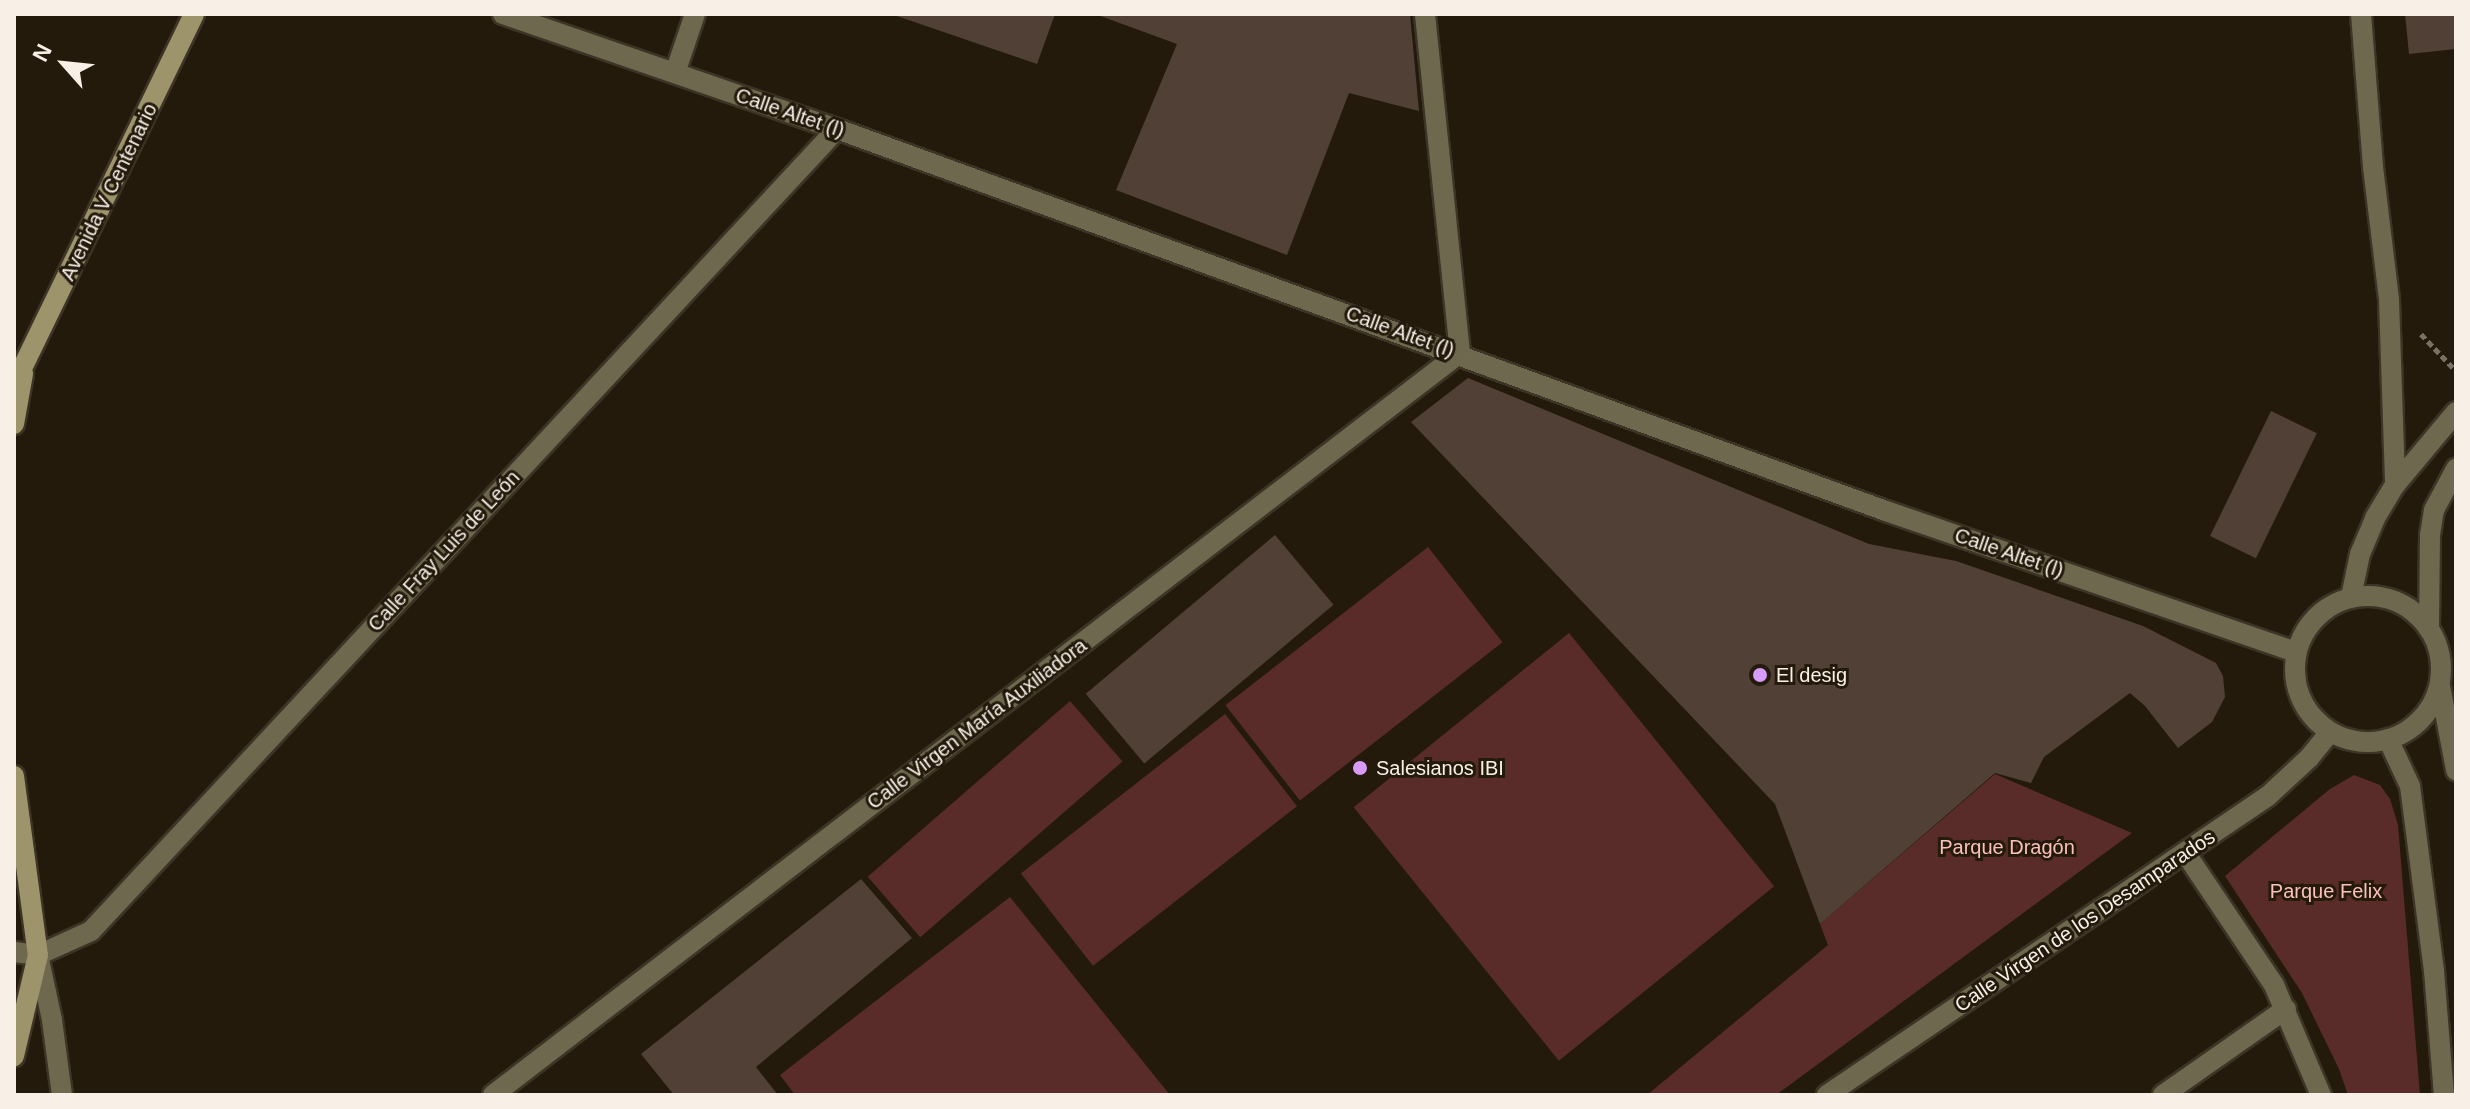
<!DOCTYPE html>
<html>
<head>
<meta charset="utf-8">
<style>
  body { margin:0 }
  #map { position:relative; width:2470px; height:1109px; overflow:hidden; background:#241a0c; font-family:Helvetica,sans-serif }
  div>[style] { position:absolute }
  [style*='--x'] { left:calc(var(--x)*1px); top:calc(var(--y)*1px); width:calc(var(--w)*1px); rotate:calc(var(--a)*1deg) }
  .green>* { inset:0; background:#592c2a; transform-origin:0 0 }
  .building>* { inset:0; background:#514036; transform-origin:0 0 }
  .path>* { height:5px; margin-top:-2.5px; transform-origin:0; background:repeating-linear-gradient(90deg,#7a7165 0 6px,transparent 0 10px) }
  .roads { filter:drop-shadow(2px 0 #3d3426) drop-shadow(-2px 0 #3d3426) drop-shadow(0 2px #3d3426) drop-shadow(0 -2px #3d3426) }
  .street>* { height:20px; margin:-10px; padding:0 10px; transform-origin:10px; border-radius:10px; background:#6e684f }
  .street>.ring { margin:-10px; padding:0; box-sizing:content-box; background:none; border:20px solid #6e684f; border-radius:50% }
  .secondary>* { height:20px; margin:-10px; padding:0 10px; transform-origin:10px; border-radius:10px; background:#9e946b }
  .dots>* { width:22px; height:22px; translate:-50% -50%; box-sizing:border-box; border:4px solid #241a0c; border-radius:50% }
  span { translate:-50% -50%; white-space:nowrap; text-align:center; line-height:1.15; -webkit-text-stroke:6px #241a0c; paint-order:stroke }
  .street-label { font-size:20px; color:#f8f0e7 }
  .poi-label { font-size:20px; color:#f8f0e7 }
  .left { translate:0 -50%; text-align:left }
  .park-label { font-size:20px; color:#fcc0bb }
  .frame { position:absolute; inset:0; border:16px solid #f8f0e7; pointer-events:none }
  .north { position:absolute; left:24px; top:24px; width:80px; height:80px; -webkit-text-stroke:6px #241a0c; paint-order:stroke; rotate:297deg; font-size:22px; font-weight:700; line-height:32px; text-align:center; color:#f8f0e7 }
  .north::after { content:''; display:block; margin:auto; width:28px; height:36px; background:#f8f0e7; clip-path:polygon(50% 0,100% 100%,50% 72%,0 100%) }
</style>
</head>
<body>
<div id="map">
  <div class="green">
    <div style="left:1428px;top:547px;width:121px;height:257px;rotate:52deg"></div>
    <div style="left:1569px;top:633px;width:326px;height:277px;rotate:51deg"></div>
    <div style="left:1070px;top:701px;width:80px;height:268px;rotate:49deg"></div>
    <div style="left:1225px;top:714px;width:117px;height:259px;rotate:52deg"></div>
    <div style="clip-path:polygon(1995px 774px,2132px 833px,1776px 1095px,1647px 1095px,1828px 945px,1820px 924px)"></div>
    <div style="clip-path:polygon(2354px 775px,2380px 785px,2390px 799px,2398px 825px,2420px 1095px,2348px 1095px,2339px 1069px,2302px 993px,2225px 876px,2330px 789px)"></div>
    <div style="clip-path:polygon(1010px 897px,1170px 1095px,795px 1095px,780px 1075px)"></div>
  </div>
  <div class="building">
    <div style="clip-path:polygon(891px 14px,1055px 14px,1037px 64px)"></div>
    <div style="clip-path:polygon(1095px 14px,1410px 14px,1419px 111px,1349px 93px,1287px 255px,1116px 190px,1177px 44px)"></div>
    <div style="clip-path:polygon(2405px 14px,2456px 14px,2456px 49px,2409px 54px)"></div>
    <div style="clip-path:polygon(1468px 378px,1869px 544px,1956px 561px,2143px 626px,2216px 663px,2223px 676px,2225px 697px,2212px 722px,2178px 748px,2145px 706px,2130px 693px,2044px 757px,2031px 783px,1995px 773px,1820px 924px,1775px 804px,1411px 422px)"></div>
    <div style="left:2271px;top:411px;width:51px;height:139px;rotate:26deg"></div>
    <div style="left:1275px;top:535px;width:91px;height:247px;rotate:50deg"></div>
    <div style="clip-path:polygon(861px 879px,912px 938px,756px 1067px,778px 1095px,674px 1095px,641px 1054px)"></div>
  </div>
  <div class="path">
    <div style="--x:2421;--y:334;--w:51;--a:46.6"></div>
  </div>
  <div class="roads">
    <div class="street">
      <div style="--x:503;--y:14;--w:353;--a:19"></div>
      <div style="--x:837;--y:129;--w:1116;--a:20.01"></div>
      <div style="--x:1886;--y:511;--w:434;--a:19"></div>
      <div style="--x:2361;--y:14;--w:153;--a:85.5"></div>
      <div style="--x:2373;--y:167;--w:134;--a:83.1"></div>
      <div style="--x:2389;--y:300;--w:185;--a:88.1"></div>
      <div style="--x:675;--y:73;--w:62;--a:-71.3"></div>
      <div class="ring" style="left:2295px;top:596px;width:126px;height:126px"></div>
      <div style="--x:2351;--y:597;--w:44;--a:-78.2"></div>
      <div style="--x:2360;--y:554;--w:39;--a:-67"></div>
      <div style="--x:2375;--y:518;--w:39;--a:-59"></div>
      <div style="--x:2395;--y:485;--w:95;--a:-50.1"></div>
      <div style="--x:2429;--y:629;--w:94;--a:-89.4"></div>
      <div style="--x:2430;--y:535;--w:25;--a:-81"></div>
      <div style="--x:2434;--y:510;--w:47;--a:-61.8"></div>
      <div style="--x:2440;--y:686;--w:86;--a:79.2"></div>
      <div style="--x:2388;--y:739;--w:52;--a:64.9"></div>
      <div style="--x:2410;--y:786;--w:187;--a:82.6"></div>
      <div style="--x:2434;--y:971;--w:124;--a:85.4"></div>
      <div style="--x:2186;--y:854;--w:158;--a:56.1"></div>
      <div style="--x:2274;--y:985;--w:120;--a:66.9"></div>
      <div style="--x:14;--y:952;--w:24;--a:7"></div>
      <div style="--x:38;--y:955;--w:58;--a:-24.4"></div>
      <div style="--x:91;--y:931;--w:1095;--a:-47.07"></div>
      <div style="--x:38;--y:955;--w:66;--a:77.8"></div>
      <div style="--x:52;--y:1020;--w:76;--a:82.4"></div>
      <div style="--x:493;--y:1095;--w:1219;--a:-37.5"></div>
      <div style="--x:1460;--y:353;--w:341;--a:-95.9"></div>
      <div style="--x:1827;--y:1095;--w:533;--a:-34.14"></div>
      <div style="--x:2268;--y:796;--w:56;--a:-42.8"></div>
      <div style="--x:2309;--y:758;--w:33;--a:-51"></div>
      <div style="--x:2163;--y:1095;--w:150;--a:-35"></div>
    </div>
    <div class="secondary">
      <div style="--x:14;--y:385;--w:412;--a:-64.1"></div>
      <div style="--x:14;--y:424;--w:51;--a:-79.8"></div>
      <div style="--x:14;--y:776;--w:181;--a:82.4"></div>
      <div style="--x:38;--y:955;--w:104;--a:103.4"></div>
    </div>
  </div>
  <div class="dots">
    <div style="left:1760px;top:675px;background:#d79bf9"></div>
    <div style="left:1360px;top:768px;background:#d79bf9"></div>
  </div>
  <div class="street-label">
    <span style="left:790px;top:113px;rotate:19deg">Calle Altet (l)</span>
    <span style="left:109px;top:192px;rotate:-64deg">Avenida V Centenario</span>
    <span style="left:1400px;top:332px;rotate:20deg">Calle Altet (l)</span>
    <span style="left:444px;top:551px;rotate:-47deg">Calle Fray Luis de León</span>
    <span style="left:2009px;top:553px;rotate:19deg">Calle Altet (l)</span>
    <span style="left:977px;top:724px;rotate:-37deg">Calle Virgen María Auxiliadora</span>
    <span style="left:2085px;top:921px;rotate:-34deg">Calle Virgen de los Desamparados</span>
  </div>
  <div class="poi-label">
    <span class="left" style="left:1776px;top:675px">El desig</span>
    <span class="left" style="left:1376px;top:768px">Salesianos IBI</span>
  </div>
  <div class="park-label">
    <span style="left:2007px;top:847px">Parque Dragón</span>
    <span style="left:2326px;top:891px">Parque Felix</span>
  </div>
  <div class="frame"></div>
  <div class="north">N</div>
</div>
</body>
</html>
